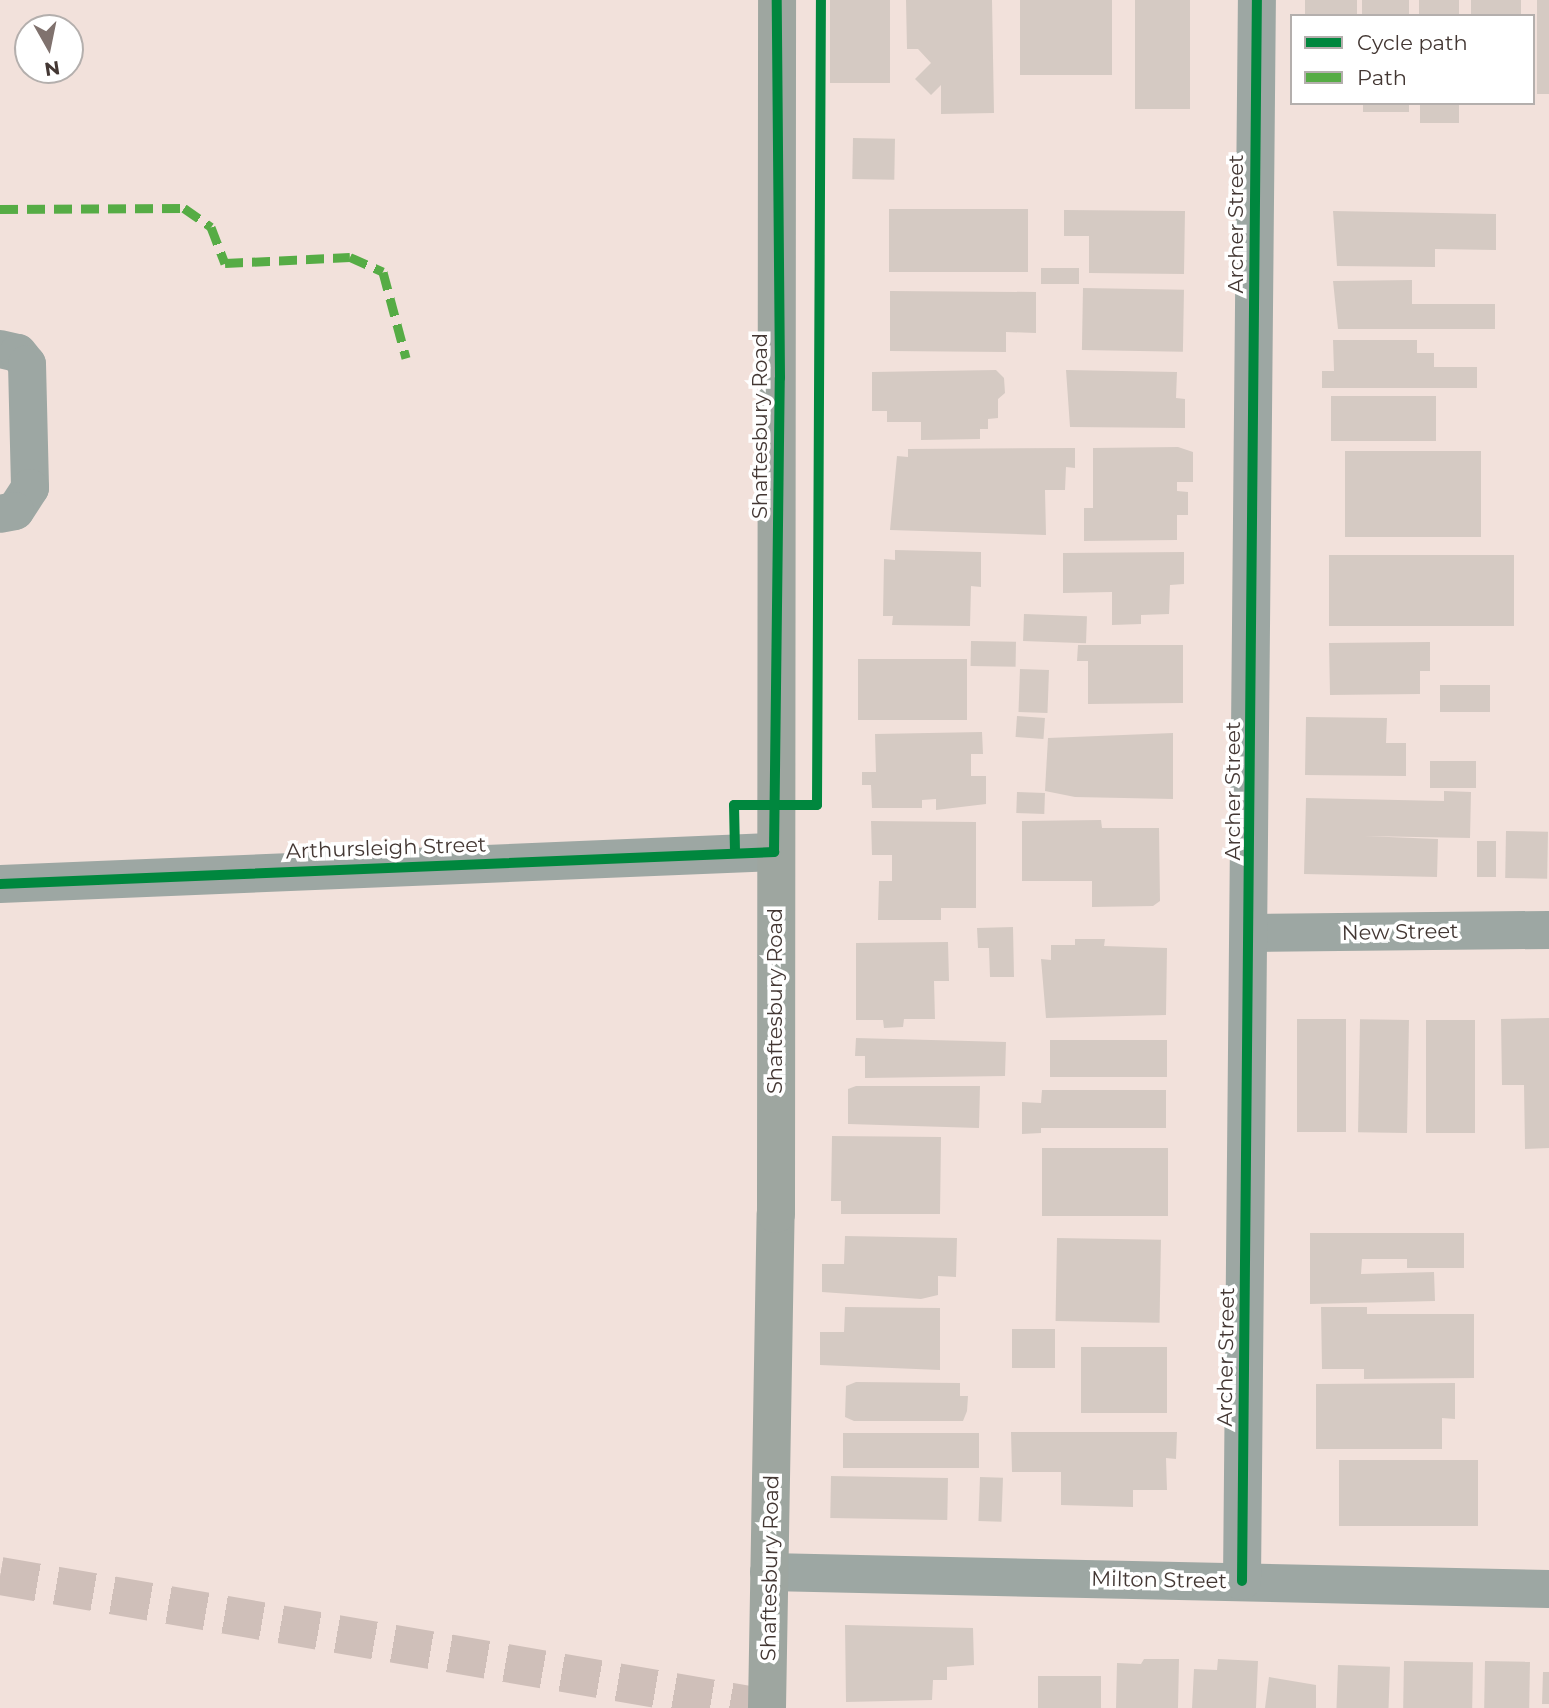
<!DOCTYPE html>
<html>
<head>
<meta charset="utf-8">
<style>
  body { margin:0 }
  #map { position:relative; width:1549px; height:1708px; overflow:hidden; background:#f2e1db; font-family:Montserrat,sans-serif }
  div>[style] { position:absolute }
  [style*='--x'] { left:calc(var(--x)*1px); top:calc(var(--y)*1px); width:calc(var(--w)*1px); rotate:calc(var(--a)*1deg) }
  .building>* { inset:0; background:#d5cac3; transform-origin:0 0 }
  .highway-tunnel>* { height:38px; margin-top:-19px; transform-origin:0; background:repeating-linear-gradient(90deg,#cfbfb9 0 38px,transparent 0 57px) }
  .minor>* { height:38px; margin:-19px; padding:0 19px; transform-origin:19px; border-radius:19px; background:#9da7a3 }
  .major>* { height:38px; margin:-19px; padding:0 19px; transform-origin:19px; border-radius:19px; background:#9ea6a0 }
  .quiet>* { height:9px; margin-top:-4.5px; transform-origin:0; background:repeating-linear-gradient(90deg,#56ac45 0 18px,transparent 0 27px) }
  .cycleway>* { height:10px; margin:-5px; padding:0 5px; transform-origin:5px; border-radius:5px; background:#00873e }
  span { translate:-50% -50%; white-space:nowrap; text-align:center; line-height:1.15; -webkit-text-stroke:7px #fff; paint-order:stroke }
  .street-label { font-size:21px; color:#433733 }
  .legend { position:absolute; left:1290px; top:14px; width:245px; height:91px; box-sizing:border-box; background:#fff; border:2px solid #b4afad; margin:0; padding:9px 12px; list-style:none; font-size:21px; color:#433733 }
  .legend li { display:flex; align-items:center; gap:14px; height:35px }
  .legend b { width:35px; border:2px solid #b4afad }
  .north { position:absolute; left:14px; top:14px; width:70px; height:70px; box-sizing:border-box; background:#fff; border:2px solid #b4afad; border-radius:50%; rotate:171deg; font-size:19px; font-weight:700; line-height:28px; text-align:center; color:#433733 }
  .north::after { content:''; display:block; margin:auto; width:24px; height:32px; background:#80726e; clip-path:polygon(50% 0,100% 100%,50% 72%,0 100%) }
</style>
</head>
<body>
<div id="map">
  <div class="building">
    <div style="left:830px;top:0;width:60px;height:83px"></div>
    <div style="clip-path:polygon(906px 0,992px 0,994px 113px,941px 114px,941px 85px,931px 95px,915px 79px,931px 63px,918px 49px,907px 49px)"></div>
    <div style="left:1020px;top:0;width:92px;height:75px"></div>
    <div style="left:1135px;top:0;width:55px;height:109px"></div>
    <div style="left:1305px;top:0;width:52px;height:16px"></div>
    <div style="left:1362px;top:0;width:47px;height:16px"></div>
    <div style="left:1419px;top:0;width:40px;height:16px"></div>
    <div style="left:1471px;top:0;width:50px;height:16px"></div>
    <div style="left:1537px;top:0;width:12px;height:94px"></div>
    <div style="left:1363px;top:103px;width:46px;height:9px"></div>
    <div style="left:1420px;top:103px;width:39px;height:20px"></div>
    <div style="left:853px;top:138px;width:42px;height:41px;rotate:1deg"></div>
    <div style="left:889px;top:209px;width:139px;height:63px"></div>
    <div style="clip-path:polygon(1064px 210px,1185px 211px,1184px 274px,1089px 273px,1089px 236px,1064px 236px)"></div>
    <div style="clip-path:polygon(1333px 211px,1496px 214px,1496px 250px,1435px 249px,1435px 267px,1337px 266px)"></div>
    <div style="left:1041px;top:268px;width:38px;height:16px"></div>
    <div style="clip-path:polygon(1412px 280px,1412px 304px,1495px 304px,1495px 329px,1338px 329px,1333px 281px)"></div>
    <div style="left:1083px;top:288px;width:101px;height:62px;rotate:1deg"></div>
    <div style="clip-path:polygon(890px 291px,1036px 292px,1036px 333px,1006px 332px,1006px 352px,890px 351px)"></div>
    <div style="clip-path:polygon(1333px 340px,1417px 340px,1417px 353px,1434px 353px,1434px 367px,1477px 367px,1477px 388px,1322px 388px,1322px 371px,1334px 371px)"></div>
    <div style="clip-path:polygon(996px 370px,1004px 378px,1005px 393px,998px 399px,998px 418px,988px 419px,988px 429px,980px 429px,980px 439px,921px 440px,921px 422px,887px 422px,887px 411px,872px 411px,872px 372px)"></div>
    <div style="clip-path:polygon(1066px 370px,1177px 372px,1176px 398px,1185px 399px,1185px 428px,1070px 427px)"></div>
    <div style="left:1331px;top:396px;width:105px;height:45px"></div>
    <div style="clip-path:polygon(1178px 447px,1193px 452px,1193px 482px,1177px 482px,1177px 491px,1188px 492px,1188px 515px,1177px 515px,1177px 540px,1084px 541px,1084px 508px,1093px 508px,1093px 448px)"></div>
    <div style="clip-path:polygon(1075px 448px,1075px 468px,1066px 467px,1065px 490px,1045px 490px,1046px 535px,890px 530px,897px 456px,908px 457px,908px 449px)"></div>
    <div style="left:1345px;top:451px;width:136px;height:86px"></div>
    <div style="clip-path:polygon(895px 550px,981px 552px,981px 587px,971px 586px,970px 626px,892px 625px,893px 616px,883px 616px,884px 559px,895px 560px)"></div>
    <div style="clip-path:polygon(1184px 552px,1184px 584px,1170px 585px,1169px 614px,1141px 615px,1141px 624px,1112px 625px,1112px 592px,1063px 593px,1063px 553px)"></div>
    <div style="left:1329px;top:555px;width:185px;height:71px"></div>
    <div style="left:1024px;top:614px;width:63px;height:27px;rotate:2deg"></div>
    <div style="left:971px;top:641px;width:45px;height:25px;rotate:1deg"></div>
    <div style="clip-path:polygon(1430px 642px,1430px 671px,1420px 671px,1420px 694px,1330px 695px,1329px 643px)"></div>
    <div style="clip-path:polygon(1078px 645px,1183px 645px,1183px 703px,1088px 704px,1088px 661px,1077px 661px)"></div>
    <div style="left:967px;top:659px;width:61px;height:109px;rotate:90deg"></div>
    <div style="left:1020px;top:669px;width:29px;height:43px;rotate:2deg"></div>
    <div style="left:1440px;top:685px;width:50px;height:27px"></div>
    <div style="left:1017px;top:716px;width:28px;height:21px;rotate:4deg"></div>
    <div style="clip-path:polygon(1306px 717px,1387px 718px,1386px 743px,1406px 743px,1406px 776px,1305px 775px)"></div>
    <div style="clip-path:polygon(982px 732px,983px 754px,971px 754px,971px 776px,986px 776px,986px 804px,936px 810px,936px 799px,922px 800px,922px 808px,872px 808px,871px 785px,862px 785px,862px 772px,876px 772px,875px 734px)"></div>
    <div style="clip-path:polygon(1173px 733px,1173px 799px,1075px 797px,1045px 791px,1048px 738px)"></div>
    <div style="left:1430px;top:761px;width:46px;height:27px"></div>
    <div style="clip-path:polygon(1444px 791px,1471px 792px,1470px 838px,1364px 836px,1438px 839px,1437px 877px,1304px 874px,1306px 798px,1444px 801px)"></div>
    <div style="left:1017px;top:792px;width:28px;height:21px;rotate:2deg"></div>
    <div style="clip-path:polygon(1101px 820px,1102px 828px,1159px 828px,1160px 901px,1153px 906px,1092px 907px,1092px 881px,1022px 881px,1022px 821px)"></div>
    <div style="clip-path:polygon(871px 821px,976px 822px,976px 908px,941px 908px,941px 920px,878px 920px,879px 881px,892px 881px,892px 855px,872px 855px)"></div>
    <div style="left:1506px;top:831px;width:42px;height:47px;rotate:1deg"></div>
    <div style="left:1477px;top:841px;width:19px;height:36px"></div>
    <div style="clip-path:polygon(1013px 927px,1014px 977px,990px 977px,989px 948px,978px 948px,977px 928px)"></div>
    <div style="clip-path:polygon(1075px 939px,1105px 939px,1104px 946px,1167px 948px,1166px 1015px,1046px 1018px,1041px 959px,1051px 960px,1051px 945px,1075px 945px)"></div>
    <div style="clip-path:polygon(948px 942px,949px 981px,934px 981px,935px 1019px,904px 1019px,903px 1027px,884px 1028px,883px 1020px,856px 1020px,856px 943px)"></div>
    <div style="clip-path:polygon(1549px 1018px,1549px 1148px,1525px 1149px,1524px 1085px,1502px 1085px,1501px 1019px)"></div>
    <div style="left:1297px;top:1019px;width:49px;height:113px"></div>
    <div style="left:1409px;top:1020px;width:113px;height:49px;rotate:91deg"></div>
    <div style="left:1426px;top:1020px;width:49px;height:113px"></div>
    <div style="clip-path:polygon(856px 1038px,1006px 1042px,1005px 1076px,865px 1078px,865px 1056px,855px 1056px)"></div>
    <div style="left:1050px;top:1040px;width:117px;height:37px"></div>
    <div style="clip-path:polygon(856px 1086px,980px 1086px,979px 1128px,848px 1124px,848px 1089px)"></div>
    <div style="clip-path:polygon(1042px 1090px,1166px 1090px,1166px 1128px,1041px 1128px,1041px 1133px,1022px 1134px,1022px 1102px,1041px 1103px)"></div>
    <div style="clip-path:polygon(832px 1136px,941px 1137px,940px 1214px,841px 1214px,841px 1201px,831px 1201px)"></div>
    <div style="left:1042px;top:1148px;width:126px;height:68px"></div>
    <div style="clip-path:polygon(1310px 1233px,1464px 1233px,1464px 1268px,1407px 1268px,1407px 1259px,1362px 1259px,1361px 1274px,1434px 1272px,1435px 1301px,1310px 1304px)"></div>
    <div style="clip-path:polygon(845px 1236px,957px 1238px,956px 1277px,938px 1276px,938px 1295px,921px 1299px,822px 1292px,822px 1264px,844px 1264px)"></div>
    <div style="left:1057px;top:1238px;width:104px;height:83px;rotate:1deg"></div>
    <div style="clip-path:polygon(845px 1307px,940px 1308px,940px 1370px,820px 1365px,820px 1332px,844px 1332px)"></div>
    <div style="clip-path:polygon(1321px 1307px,1367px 1307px,1367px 1314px,1474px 1314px,1474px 1378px,1364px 1379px,1364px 1369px,1322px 1369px)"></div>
    <div style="left:1012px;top:1329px;width:43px;height:39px"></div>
    <div style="left:1081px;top:1347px;width:86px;height:66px"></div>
    <div style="clip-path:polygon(856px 1382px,960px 1383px,960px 1396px,968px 1396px,967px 1411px,963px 1421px,854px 1421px,845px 1417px,846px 1386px)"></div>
    <div style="clip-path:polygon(1455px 1383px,1455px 1419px,1442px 1418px,1442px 1449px,1316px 1449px,1316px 1384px)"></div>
    <div style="clip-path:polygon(1011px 1432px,1177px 1432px,1176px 1459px,1166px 1458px,1167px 1490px,1133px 1490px,1133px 1507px,1061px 1505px,1061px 1472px,1012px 1472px)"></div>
    <div style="left:843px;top:1433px;width:136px;height:35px"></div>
    <div style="left:1339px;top:1460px;width:139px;height:66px"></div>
    <div style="left:831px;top:1476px;width:117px;height:42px;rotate:1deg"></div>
    <div style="left:980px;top:1477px;width:23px;height:44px;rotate:2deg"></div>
    <div style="clip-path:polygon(845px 1625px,973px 1628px,974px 1665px,947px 1667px,947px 1680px,933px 1680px,932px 1700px,846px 1702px)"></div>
    <div style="clip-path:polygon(1144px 1659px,1179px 1659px,1178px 1708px,1116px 1708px,1117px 1663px,1141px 1664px)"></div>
    <div style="clip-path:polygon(1218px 1659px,1258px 1661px,1256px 1708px,1192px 1708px,1194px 1669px,1217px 1670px)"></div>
    <div style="left:1404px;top:1661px;width:69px;height:47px;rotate:1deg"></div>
    <div style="left:1485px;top:1661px;width:45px;height:47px;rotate:1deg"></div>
    <div style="left:1338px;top:1665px;width:52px;height:43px;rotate:2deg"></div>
    <div style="clip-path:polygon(1543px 1672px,1549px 1672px,1549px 1704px,1542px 1704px)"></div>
    <div style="left:1038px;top:1676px;width:63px;height:32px"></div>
    <div style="clip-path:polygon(1269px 1677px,1316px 1685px,1316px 1708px,1265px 1708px)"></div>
  </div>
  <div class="highway-tunnel">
    <div style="--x:0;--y:1576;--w:778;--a:9.76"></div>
  </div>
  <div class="minor">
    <div style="--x:0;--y:349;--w:18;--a:13"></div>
    <div style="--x:18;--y:353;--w:14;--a:51"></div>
    <div style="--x:27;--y:364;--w:124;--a:88.6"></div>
    <div style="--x:30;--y:488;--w:27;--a:123"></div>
    <div style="--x:15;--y:511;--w:15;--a:169"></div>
    <div style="--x:0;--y:884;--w:775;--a:-2.37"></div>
    <div style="--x:1251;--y:933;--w:298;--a:-0.6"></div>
    <div style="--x:769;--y:1572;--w:780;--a:1.25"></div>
    <div style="--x:1242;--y:1581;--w:1581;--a:-89.46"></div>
  </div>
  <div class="major">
    <div style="--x:767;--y:1708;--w:494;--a:-89"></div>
    <div style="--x:776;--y:1214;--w:1214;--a:-89.95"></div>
  </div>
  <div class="quiet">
    <div style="--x:0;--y:209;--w:184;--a:-0.3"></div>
    <div style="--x:184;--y:208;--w:33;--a:35"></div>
    <div style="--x:211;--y:227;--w:39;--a:69"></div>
    <div style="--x:225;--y:263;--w:125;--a:-2.7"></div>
    <div style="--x:350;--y:257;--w:36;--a:24"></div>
    <div style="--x:383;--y:272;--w:89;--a:75"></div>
  </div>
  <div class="cycleway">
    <div style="--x:735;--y:852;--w:47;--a:-91.2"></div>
    <div style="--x:734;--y:805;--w:83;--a:0"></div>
    <div style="--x:817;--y:805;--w:805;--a:-89.72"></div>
    <div style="--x:0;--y:884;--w:775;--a:-2.37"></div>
    <div style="--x:774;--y:852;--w:474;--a:-89.3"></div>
    <div style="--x:780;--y:378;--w:378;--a:-90.5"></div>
    <div style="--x:1242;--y:1581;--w:1581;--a:-89.46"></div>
  </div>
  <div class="street-label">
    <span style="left:1236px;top:224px;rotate:-90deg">Archer Street</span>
    <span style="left:760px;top:426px;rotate:-90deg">Shaftesbury Road</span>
    <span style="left:1233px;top:791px;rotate:-90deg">Archer Street</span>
    <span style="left:386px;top:848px;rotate:-2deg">Arthursleigh Street</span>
    <span style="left:1400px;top:932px;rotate:-1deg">New Street</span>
    <span style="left:775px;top:1001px;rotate:-90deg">Shaftesbury Road</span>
    <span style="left:1226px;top:1357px;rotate:-89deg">Archer Street</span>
    <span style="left:770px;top:1568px;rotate:-89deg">Shaftesbury Road</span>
    <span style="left:1159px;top:1580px;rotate:1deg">Milton Street</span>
  </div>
  <ul class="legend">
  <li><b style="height:9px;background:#00873e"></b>Cycle path</li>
  <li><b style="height:9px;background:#56ac45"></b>Path</li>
  </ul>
  <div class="north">N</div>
</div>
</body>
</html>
